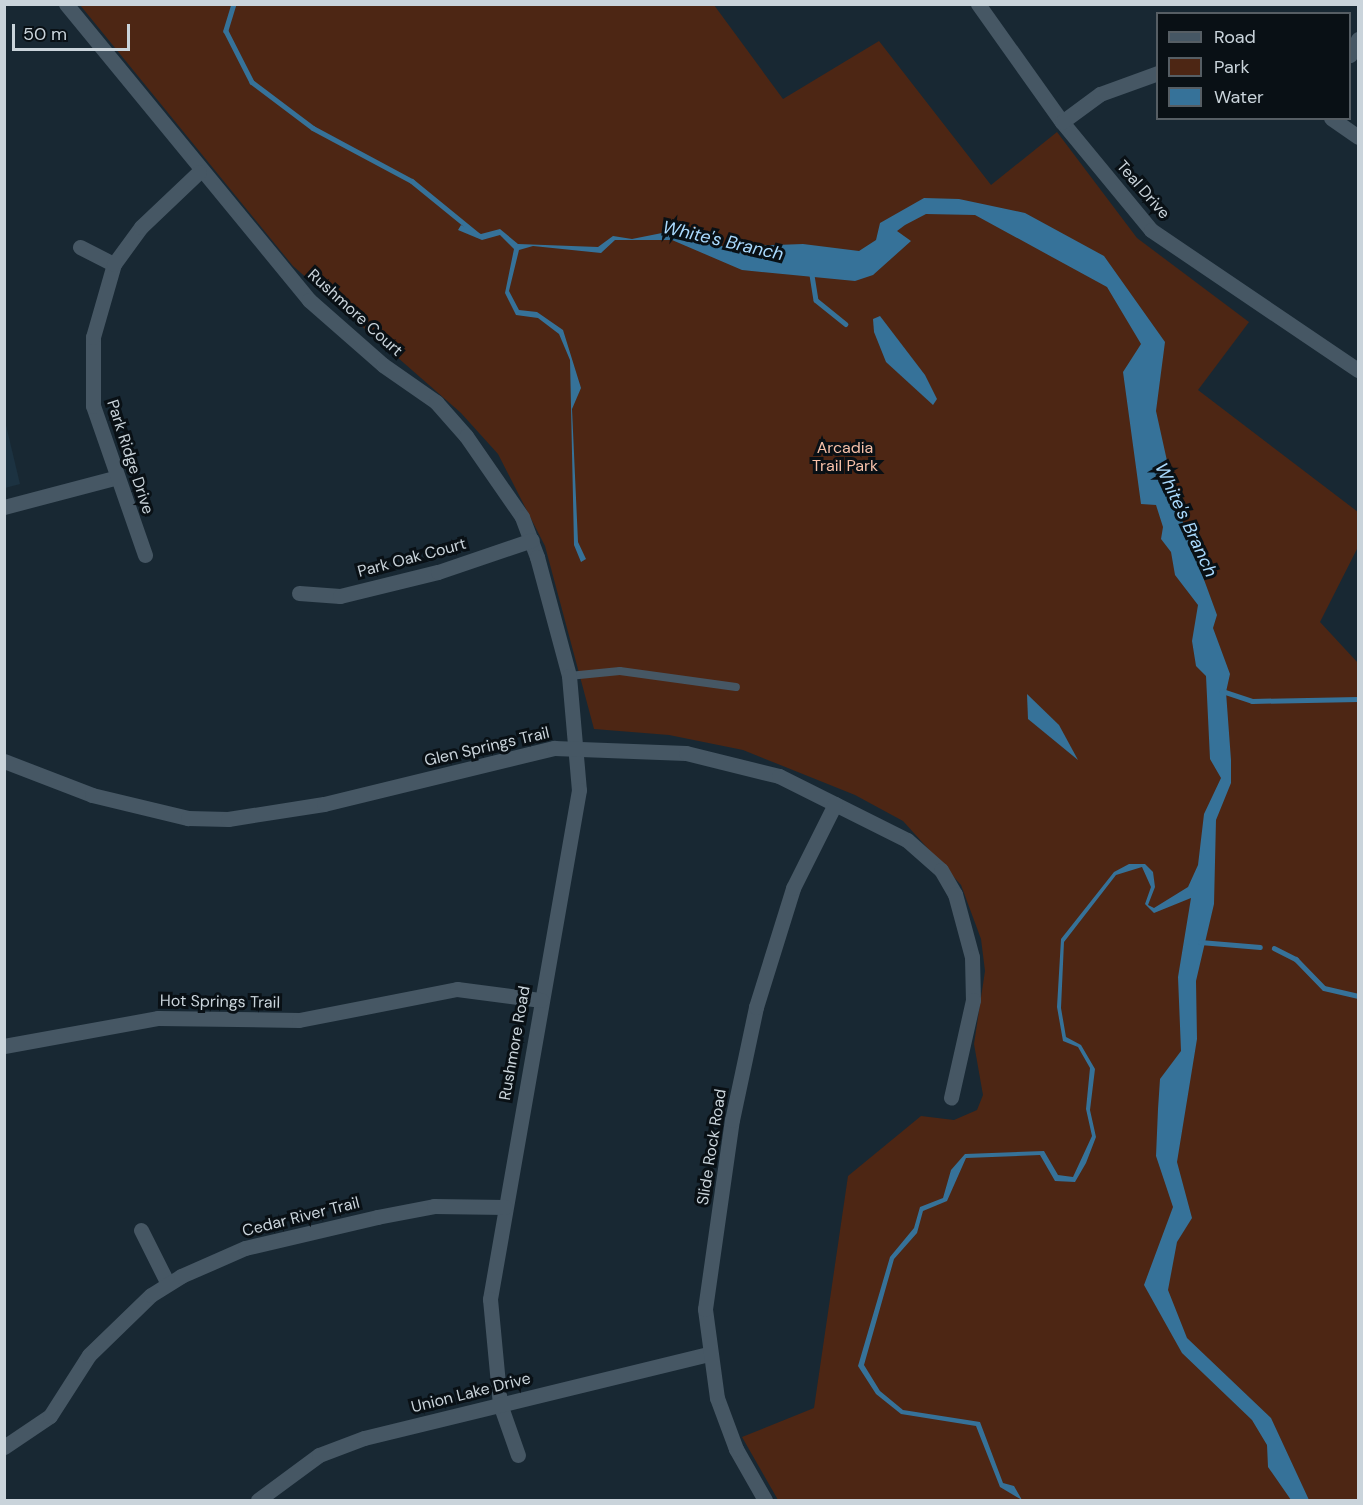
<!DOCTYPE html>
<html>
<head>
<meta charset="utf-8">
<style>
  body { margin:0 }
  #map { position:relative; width:1363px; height:1505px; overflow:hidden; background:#182833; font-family:"DM Sans",sans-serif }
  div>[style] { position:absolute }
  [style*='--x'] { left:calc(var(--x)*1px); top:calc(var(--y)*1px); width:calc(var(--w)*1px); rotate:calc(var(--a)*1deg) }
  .built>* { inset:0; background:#1c3241 }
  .green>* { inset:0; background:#4d2614 }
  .water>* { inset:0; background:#367299 }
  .stream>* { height:4.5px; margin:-2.25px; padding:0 2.25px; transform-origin:2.25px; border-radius:2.25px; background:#367299 }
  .service>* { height:8px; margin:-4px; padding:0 4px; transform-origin:4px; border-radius:4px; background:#465764 }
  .minor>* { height:15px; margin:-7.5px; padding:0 7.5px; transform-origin:7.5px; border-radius:7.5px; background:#465764 }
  span { translate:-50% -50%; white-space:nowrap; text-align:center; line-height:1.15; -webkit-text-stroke:6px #091015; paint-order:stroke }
  .street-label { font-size:16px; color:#cad4db }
  .park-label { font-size:16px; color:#f7c1a9 }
  .water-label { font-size:18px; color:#aadafe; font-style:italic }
  .frame { position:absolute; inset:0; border:6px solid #cad4db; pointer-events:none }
  .legend { position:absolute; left:1156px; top:12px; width:195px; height:108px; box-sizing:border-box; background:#091015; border:2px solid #565e64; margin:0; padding:8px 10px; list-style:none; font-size:18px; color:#cad4db }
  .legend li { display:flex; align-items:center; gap:12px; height:30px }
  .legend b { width:30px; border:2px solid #565e64 }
  .scale { position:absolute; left:12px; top:24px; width:118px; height:27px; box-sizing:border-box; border:3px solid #cad4db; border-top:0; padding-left:8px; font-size:18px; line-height:21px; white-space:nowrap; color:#cad4db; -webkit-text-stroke:4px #091015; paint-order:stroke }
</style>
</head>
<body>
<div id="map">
  <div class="built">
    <div style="clip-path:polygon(5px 421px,20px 484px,5px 488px,4px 488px)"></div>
  </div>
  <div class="green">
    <div style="clip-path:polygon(80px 5px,714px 5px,783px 99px,879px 41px,991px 185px,1057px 132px,1137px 238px,1249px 322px,1198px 390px,1358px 512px,1358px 547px,1320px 622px,1358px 663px,1358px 1500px,778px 1500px,742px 1437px,814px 1408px,848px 1176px,921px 1116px,954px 1120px,977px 1110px,983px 1095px,974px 1044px,985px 971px,981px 939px,961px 885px,903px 821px,855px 795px,743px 750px,669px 735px,594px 729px,545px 546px,498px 454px,461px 413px,293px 266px)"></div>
  </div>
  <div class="water">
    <div style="clip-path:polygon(924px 198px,959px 199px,1025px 213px,1104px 256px,1165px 342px,1156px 411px,1177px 506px,1217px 615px,1213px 628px,1230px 674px,1226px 692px,1231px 760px,1231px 783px,1216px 820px,1214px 904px,1196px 981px,1197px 1039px,1177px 1162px,1192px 1218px,1177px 1242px,1168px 1290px,1187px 1338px,1271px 1418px,1309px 1500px,1291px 1500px,1268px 1467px,1267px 1445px,1252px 1420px,1182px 1353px,1144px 1285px,1173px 1207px,1156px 1156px,1158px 1109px,1160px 1079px,1181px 1051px,1178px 977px,1191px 898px,1154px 913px,1145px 904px,1151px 887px,1142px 867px,1116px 875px,1064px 942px,1061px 1008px,1066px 1037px,1081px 1045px,1095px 1069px,1090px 1110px,1096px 1137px,1086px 1163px,1075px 1182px,1055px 1181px,1040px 1155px,966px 1158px,947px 1201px,923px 1211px,917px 1233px,894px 1259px,864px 1365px,880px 1391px,903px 1410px,980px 1422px,1003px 1483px,1014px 1486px,1022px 1500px,1000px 1487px,976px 1426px,901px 1414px,876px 1394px,858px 1366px,890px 1257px,914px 1228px,920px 1207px,943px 1198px,951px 1170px,965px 1154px,1044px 1151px,1058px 1175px,1073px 1177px,1092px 1136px,1086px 1109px,1090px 1068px,1078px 1047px,1063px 1041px,1057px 1007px,1061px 939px,1114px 872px,1129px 864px,1145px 864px,1153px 872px,1155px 887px,1148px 905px,1154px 908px,1188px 887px,1198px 865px,1204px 814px,1221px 778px,1210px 759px,1206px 676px,1196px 666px,1192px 641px,1198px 605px,1175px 575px,1171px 552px,1161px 539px,1163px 527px,1156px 505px,1141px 504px,1123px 372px,1141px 344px,1107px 287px,975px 215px,926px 214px,905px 225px,897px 231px,911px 241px,873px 275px,855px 281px,742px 270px,672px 240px,615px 240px,601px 253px,533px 246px,519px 250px,509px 291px,519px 310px,537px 312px,563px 330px,581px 388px,572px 409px,578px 542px,586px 559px,581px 562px,574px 545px,570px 360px,559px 334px,538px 318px,516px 315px,505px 293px,514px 249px,500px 235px,482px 240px,458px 230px,461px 225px,481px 234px,500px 229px,518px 244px,598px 247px,613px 236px,632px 239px,672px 231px,725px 247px,803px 244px,859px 251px,876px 240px,880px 223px)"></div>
    <div style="clip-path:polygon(880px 316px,925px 375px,937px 399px,933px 405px,886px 362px,874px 332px,873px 319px)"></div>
    <div style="clip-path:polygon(1027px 694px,1059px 725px,1078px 760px,1028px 719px)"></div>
  </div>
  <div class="stream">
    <div style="--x:234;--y:4;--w:28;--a:107"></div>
    <div style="--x:226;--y:31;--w:57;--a:63"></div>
    <div style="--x:252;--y:82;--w:76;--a:37"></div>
    <div style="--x:313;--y:128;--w:112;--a:28.2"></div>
    <div style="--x:412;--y:181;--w:84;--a:39.2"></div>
    <div style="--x:812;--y:275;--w:25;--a:81"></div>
    <div style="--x:816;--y:300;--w:38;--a:39"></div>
    <div style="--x:1222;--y:691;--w:32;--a:18"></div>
    <div style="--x:1252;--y:701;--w:106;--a:-1.1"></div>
    <div style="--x:1200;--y:942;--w:60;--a:4.8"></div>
    <div style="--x:1274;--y:948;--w:25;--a:27"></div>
    <div style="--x:1296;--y:959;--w:40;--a:46"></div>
    <div style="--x:1324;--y:988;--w:35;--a:13"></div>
  </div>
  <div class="service">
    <div style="--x:569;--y:676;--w:51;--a:-5.6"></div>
    <div style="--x:620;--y:671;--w:117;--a:7.9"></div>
  </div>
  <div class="minor">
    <div style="--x:66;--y:4;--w:383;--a:50.6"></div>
    <div style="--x:309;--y:300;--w:98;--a:41.3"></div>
    <div style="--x:383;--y:365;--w:65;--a:34.9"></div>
    <div style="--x:436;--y:402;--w:45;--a:48.6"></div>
    <div style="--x:466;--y:436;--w:98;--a:55.3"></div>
    <div style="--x:522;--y:517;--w:43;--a:69.4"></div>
    <div style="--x:537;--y:557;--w:123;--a:74.9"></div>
    <div style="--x:569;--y:676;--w:114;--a:85"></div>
    <div style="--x:579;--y:790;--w:517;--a:99.92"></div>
    <div style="--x:490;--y:1299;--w:105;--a:84.6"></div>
    <div style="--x:500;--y:1404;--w:54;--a:70.6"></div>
    <div style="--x:978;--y:4;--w:145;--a:54.6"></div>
    <div style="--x:1062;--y:122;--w:140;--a:50.5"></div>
    <div style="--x:1151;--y:230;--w:250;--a:34.1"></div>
    <div style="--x:1350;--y:55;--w:18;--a:-63"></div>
    <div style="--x:1331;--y:118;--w:33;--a:35"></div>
    <div style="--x:1062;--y:122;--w:47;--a:-36.4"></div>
    <div style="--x:1100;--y:94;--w:62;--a:-19.9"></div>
    <div style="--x:80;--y:247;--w:38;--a:27"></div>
    <div style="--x:4;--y:507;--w:114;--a:-14.8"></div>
    <div style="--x:145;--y:555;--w:158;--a:-109.2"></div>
    <div style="--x:93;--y:406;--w:69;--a:-90"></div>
    <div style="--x:93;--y:337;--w:76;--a:-74"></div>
    <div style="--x:114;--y:264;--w:46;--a:-53.9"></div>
    <div style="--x:141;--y:227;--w:80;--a:-43.5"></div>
    <div style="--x:299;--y:593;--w:41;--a:4.2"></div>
    <div style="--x:340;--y:596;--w:101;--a:-13.8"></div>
    <div style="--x:438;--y:572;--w:99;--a:-18.8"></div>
    <div style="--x:4;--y:761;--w:94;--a:21.1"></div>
    <div style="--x:92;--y:795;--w:99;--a:13.5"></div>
    <div style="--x:188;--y:818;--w:40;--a:1.4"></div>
    <div style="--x:228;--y:819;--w:97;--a:-8.9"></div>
    <div style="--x:324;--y:804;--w:237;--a:-13.7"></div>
    <div style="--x:554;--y:748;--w:132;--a:2.2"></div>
    <div style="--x:686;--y:753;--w:96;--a:13.9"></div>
    <div style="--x:779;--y:776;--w:143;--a:26.6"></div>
    <div style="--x:907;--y:840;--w:45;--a:41.4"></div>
    <div style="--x:941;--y:870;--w:28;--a:60"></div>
    <div style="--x:955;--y:894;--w:65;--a:74.9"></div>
    <div style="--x:972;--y:957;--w:43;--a:88.7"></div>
    <div style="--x:973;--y:1000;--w:100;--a:102.7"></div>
    <div style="--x:4;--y:1046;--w:157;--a:-10.3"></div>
    <div style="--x:158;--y:1018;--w:141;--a:0.8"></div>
    <div style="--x:299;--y:1020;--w:161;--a:-11.1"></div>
    <div style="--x:457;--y:989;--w:85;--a:7.5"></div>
    <div style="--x:141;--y:1230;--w:60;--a:63.4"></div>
    <div style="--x:4;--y:1447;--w:55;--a:-34"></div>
    <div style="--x:50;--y:1416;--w:72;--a:-57.4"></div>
    <div style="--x:89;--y:1355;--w:86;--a:-44.1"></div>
    <div style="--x:151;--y:1295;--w:36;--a:-32"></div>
    <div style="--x:181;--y:1276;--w:70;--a:-23.6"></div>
    <div style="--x:245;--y:1248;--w:136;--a:-13.2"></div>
    <div style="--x:377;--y:1217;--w:58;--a:-10.9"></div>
    <div style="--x:434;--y:1206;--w:71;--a:0.8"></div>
    <div style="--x:258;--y:1500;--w:76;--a:-36.4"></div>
    <div style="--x:319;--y:1455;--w:48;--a:-20.7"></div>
    <div style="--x:364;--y:1438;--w:354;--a:-13.7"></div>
    <div style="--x:765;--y:1500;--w:59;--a:-119.6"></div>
    <div style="--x:736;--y:1449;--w:54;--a:-110.4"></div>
    <div style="--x:717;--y:1398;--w:90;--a:-97.7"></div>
    <div style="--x:705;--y:1309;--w:191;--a:-81.9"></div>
    <div style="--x:732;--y:1120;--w:116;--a:-78"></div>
    <div style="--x:756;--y:1007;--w:125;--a:-72.7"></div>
    <div style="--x:793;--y:888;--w:94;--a:-63.4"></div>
  </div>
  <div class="street-label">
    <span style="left:1143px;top:190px;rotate:49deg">Teal Drive</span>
    <span style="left:355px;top:313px;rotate:42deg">Rushmore Court</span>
    <span style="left:130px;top:457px;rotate:72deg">Park Ridge Drive</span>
    <span style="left:412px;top:558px;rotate:-15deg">Park Oak Court</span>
    <span style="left:487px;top:747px;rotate:-13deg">Glen Springs Trail</span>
    <span style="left:220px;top:1002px;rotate:1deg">Hot Springs Trail</span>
    <span style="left:515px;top:1043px;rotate:-80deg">Rushmore Road</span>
    <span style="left:712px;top:1147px;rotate:-81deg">Slide Rock Road</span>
    <span style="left:301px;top:1217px;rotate:-14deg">Cedar River Trail</span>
    <span style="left:471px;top:1393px;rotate:-14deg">Union Lake Drive</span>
  </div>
  <div class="park-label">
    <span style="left:845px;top:457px">Arcadia<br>Trail Park</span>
  </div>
  <div class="water-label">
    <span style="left:723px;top:241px;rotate:13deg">White's Branch</span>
    <span style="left:1186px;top:520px;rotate:65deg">White's Branch</span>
  </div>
  <div class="frame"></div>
  <ul class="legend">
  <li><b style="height:8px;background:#465764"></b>Road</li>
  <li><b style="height:16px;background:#4d2614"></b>Park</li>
  <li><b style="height:16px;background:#367299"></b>Water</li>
  </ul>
  <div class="scale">50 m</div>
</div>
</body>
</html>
